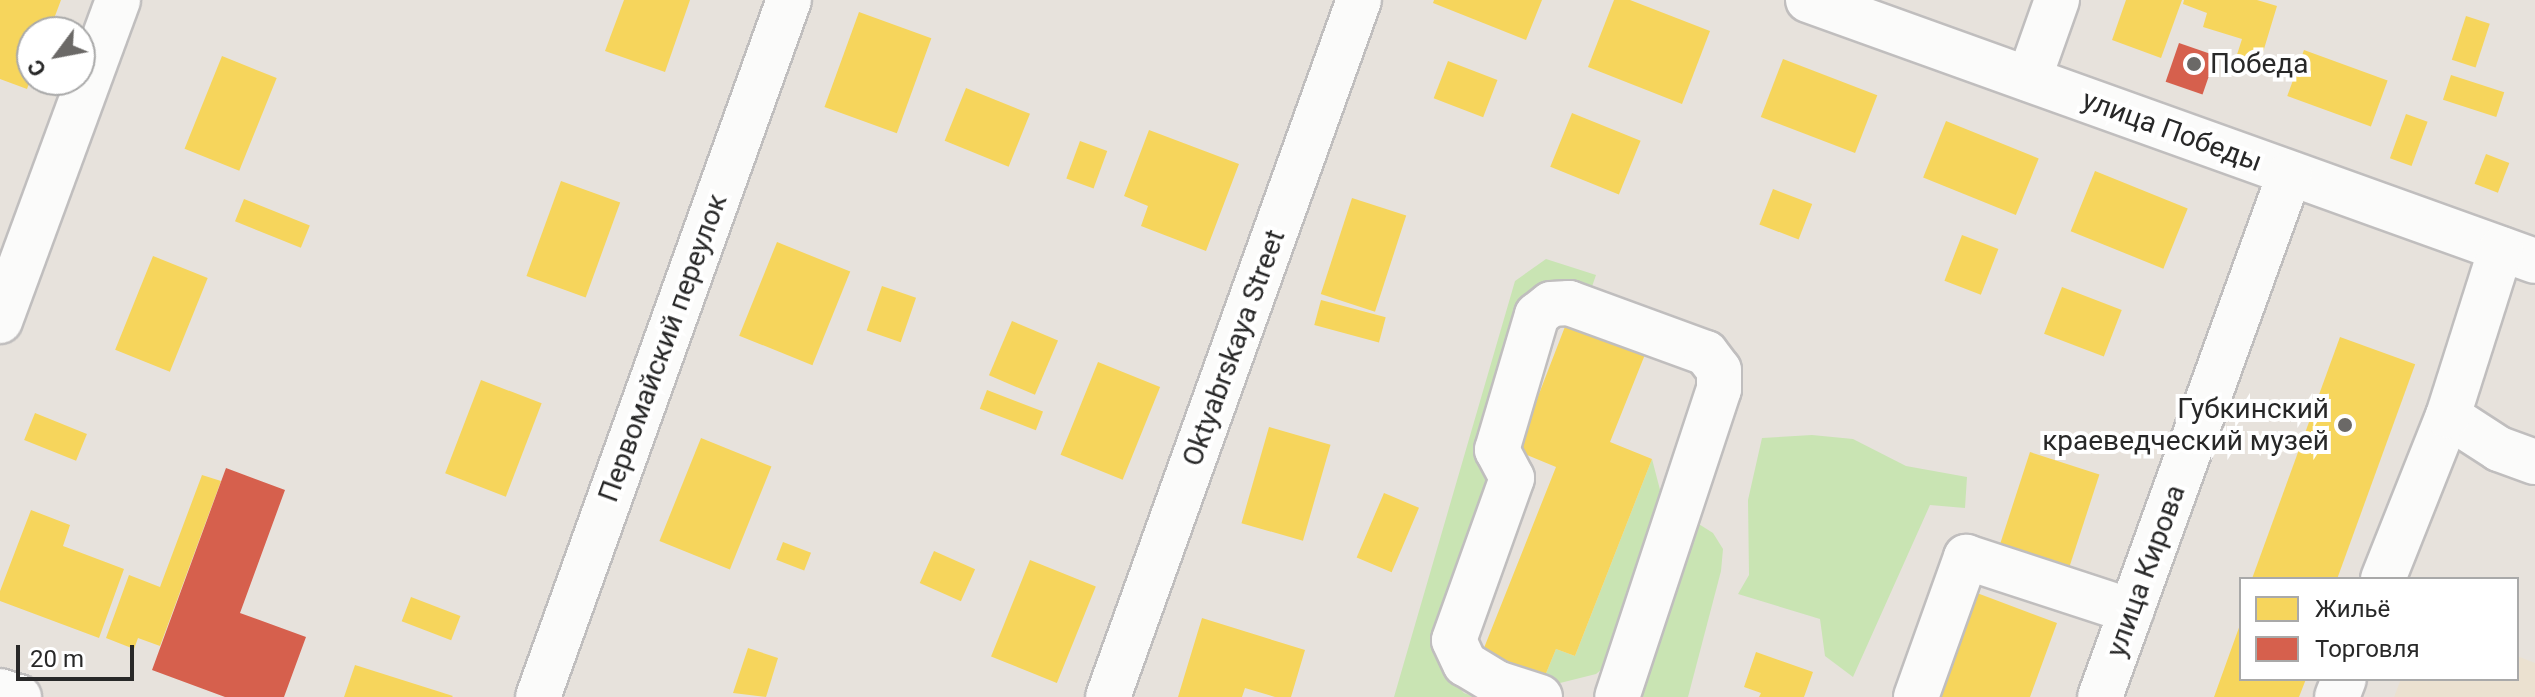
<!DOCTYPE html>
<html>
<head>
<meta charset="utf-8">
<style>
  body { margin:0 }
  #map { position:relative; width:2535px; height:697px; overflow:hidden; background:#e7e2dc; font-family:Roboto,sans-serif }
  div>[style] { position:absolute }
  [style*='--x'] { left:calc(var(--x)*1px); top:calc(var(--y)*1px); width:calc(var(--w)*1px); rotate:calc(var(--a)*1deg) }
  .education>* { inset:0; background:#ebe1d0 }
  .green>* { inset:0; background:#c9e4b3 }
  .homes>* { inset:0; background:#f6d55c; transform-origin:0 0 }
  .shops>* { inset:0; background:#d6604d; transform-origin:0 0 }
  .roads { filter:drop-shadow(2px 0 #c0bebe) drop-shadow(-2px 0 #c0bebe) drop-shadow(0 2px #c0bebe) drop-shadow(0 -2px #c0bebe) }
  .minor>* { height:44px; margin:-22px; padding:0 22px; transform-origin:22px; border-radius:22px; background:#fbfbfa }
  .dots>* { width:22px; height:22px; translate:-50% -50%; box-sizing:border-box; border:4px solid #fff; border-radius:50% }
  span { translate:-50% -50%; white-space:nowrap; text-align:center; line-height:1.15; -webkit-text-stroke:8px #fff; paint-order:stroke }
  .poi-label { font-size:28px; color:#282828 }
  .left { translate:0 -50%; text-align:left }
  .right { translate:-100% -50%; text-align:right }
  .street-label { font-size:28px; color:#282828 }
  .legend { position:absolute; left:2239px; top:577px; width:280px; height:104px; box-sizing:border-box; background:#fff; border:2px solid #a9a9a9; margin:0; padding:10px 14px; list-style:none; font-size:24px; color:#282828 }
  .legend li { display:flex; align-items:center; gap:16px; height:40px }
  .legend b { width:40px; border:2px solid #a9a9a9 }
  .north { position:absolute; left:16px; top:16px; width:80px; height:80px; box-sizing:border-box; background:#fff; border:2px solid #a9a9a9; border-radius:50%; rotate:238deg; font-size:22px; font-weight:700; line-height:32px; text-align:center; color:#282828 }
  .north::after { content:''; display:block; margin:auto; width:28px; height:36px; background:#6b6967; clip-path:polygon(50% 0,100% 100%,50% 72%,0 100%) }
  .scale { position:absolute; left:16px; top:645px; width:118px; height:36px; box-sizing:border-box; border:4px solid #282828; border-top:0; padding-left:10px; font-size:24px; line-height:28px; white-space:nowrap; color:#282828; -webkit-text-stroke:6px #fff; paint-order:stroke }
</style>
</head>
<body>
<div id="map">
  <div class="education">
    <div style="clip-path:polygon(2517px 656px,2535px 663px,2535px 697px,2394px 697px,2401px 679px,2517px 679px)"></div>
  </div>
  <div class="green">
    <div style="clip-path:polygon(1546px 259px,1596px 275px,1585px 307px,1558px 302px,1496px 484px,1449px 677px,1464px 693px,1475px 697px,1394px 697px,1515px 281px)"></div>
    <div style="clip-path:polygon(1812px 435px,1853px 439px,1906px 466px,1967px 477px,1965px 508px,1930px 505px,1853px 677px,1825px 656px,1820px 619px,1738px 594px,1749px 575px,1748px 500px,1762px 438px)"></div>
    <div style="clip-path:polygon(1652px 459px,1665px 509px,1607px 665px,1596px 674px,1540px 688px,1556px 649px,1575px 656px)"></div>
    <div style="clip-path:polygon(1694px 521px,1713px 533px,1723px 549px,1721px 571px,1688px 697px,1634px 697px)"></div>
  </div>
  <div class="homes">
    <div style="clip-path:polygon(0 0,61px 0,49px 32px,32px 32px,32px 75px,27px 89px,0 79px)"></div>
    <div style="clip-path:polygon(624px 0,690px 0,665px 72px,605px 51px)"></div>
    <div style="clip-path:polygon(1434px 0,1542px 0,1526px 40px,1433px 3px)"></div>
    <div style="clip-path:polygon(1614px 0,1630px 0,1710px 31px,1682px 104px,1588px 67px)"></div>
    <div style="clip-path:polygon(2126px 0,2182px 0,2161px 58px,2112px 40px)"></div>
    <div style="clip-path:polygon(2184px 0,2257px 0,2277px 6px,2257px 72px,2234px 64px,2242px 39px,2203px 27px,2207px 13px,2183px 4px)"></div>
    <div style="left:859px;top:12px;width:77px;height:101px;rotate:20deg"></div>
    <div style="left:2466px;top:16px;width:25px;height:46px;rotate:18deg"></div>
    <div style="left:2304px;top:50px;width:89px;height:49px;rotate:20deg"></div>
    <div style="left:222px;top:56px;width:59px;height:100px;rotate:22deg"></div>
    <div style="left:1783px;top:59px;width:101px;height:62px;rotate:21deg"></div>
    <div style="left:1448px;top:61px;width:53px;height:40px;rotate:21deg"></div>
    <div style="left:2451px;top:75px;width:56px;height:26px;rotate:18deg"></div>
    <div style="left:966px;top:88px;width:69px;height:57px;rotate:22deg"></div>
    <div style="left:1572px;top:113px;width:74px;height:58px;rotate:22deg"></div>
    <div style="left:2406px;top:114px;width:23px;height:47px;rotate:20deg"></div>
    <div style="left:1946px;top:121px;width:100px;height:61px;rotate:22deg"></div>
    <div style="clip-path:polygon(1149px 130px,1239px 164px,1206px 251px,1141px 226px,1148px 206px,1124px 196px)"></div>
    <div style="left:1080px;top:141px;width:29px;height:40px;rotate:20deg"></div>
    <div style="left:2486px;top:154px;width:25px;height:32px;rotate:21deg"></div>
    <div style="left:2095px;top:171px;width:100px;height:65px;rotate:22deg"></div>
    <div style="left:561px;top:181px;width:63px;height:101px;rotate:20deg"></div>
    <div style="left:1773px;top:189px;width:42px;height:38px;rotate:21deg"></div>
    <div style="left:1352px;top:198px;width:57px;height:101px;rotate:18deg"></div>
    <div style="left:244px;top:199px;width:71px;height:24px;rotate:22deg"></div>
    <div style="left:1962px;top:235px;width:39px;height:49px;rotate:21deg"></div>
    <div style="left:777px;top:242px;width:79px;height:101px;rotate:22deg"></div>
    <div style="left:153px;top:256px;width:59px;height:101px;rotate:22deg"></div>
    <div style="left:882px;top:286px;width:36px;height:47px;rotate:19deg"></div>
    <div style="left:2062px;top:287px;width:64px;height:50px;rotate:21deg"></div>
    <div style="left:1321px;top:300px;width:67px;height:26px;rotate:15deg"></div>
    <div style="clip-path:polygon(1571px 311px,1650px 342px,1610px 442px,1652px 459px,1575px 656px,1556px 649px,1540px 688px,1478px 663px,1556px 467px,1517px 451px)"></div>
    <div style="left:1012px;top:321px;width:50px;height:59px;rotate:23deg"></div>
    <div style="left:2340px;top:337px;width:80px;height:256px;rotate:20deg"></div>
    <div style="left:1098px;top:362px;width:67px;height:100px;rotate:22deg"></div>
    <div style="left:481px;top:380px;width:65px;height:100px;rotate:21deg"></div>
    <div style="left:987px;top:390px;width:60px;height:20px;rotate:21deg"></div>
    <div style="left:35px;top:413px;width:56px;height:29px;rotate:22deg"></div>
    <div style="left:1269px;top:427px;width:64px;height:100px;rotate:16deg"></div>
    <div style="left:701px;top:438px;width:76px;height:111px;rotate:22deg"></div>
    <div style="left:2030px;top:452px;width:73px;height:107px;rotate:18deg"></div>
    <div style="clip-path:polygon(202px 475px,221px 481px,160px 646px,138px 638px,134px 649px,106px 638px,129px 575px,160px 587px)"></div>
    <div style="left:1384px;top:493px;width:38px;height:70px;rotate:23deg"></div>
    <div style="clip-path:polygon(31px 510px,70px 525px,63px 546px,124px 569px,99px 638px,0 601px,0 591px)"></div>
    <div style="left:783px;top:542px;width:30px;height:19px;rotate:21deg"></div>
    <div style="left:934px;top:551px;width:45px;height:35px;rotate:24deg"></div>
    <div style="left:1030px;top:560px;width:71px;height:104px;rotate:22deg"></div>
    <div style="clip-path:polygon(1977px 593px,2057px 623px,2030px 697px,1938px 697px)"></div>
    <div style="left:411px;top:597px;width:53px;height:26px;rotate:21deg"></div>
    <div style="clip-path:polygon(1202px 618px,1305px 650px,1291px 697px,1275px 697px,1245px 688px,1242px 697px,1178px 697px)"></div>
    <div style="clip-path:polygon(2241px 622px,2241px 679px,2306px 679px,2299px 697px,2214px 697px)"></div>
    <div style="clip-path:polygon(748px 648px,778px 658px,766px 697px,733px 693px)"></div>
    <div style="clip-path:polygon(1756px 652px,1813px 672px,1804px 697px,1759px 697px,1761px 693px,1744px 687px)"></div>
    <div style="clip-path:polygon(355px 665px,453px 696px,452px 697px,344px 697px)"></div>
  </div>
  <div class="shops">
    <div style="left:2179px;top:43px;width:39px;height:41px;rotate:19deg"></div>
    <div style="clip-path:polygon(226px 468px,285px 490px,240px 613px,306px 637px,284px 697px,225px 697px,152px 670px)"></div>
  </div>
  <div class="roads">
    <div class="minor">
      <div style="--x:1808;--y:0;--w:772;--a:19.75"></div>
      <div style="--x:2029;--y:79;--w:84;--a:-70.5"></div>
      <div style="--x:0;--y:321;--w:342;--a:-69.8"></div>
      <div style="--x:2448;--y:416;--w:61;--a:32.9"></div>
      <div style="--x:2499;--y:449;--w:38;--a:20"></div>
      <div style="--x:2383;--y:579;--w:175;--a:-68.3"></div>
      <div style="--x:2448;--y:416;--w:175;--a:-72.4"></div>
      <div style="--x:0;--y:691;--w:20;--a:18"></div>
      <div style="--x:538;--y:697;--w:741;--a:-70.2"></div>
      <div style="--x:1108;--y:697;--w:741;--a:-70.2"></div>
      <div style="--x:1540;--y:697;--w:45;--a:-162"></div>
      <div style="--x:1497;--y:683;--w:37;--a:-149"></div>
      <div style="--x:1465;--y:664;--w:26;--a:-115"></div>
      <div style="--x:1454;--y:640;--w:172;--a:-70.3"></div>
      <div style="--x:1512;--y:478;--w:32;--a:-118"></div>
      <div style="--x:1497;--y:450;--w:141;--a:-73.5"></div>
      <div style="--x:1537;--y:315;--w:18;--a:-38"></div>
      <div style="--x:1551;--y:304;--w:18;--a:-3"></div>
      <div style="--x:1569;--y:303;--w:146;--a:20.1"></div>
      <div style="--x:1706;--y:353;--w:21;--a:53"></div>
      <div style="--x:1719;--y:370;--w:19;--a:90"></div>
      <div style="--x:1719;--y:389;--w:324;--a:108.3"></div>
      <div style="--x:1916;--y:697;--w:149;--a:-70.3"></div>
      <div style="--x:1966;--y:557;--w:174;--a:18.1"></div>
      <div style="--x:2100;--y:697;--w:557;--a:-70.07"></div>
      <div style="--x:2337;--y:697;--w:19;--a:-69"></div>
    </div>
  </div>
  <div class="dots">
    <div style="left:2194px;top:64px;background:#6b6967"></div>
    <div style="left:2345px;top:425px;background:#6b6967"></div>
  </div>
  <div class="poi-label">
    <span class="left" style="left:2210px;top:64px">Победа</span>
    <span class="right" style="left:2329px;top:425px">Губкинский<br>краеведческий музей</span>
  </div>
  <div class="street-label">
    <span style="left:2172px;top:131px;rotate:20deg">улица Победы</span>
    <span style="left:663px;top:348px;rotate:-70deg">Первомайский переулок</span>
    <span style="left:1234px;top:348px;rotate:-70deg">Oktyabrskaya Street</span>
    <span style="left:2146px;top:571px;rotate:-70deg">улица Кирова</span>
  </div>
  <ul class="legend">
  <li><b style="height:22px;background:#f6d55c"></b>Жильё</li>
  <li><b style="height:22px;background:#d6604d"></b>Торговля</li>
  </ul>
  <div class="north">С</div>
  <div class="scale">20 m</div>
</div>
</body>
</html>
